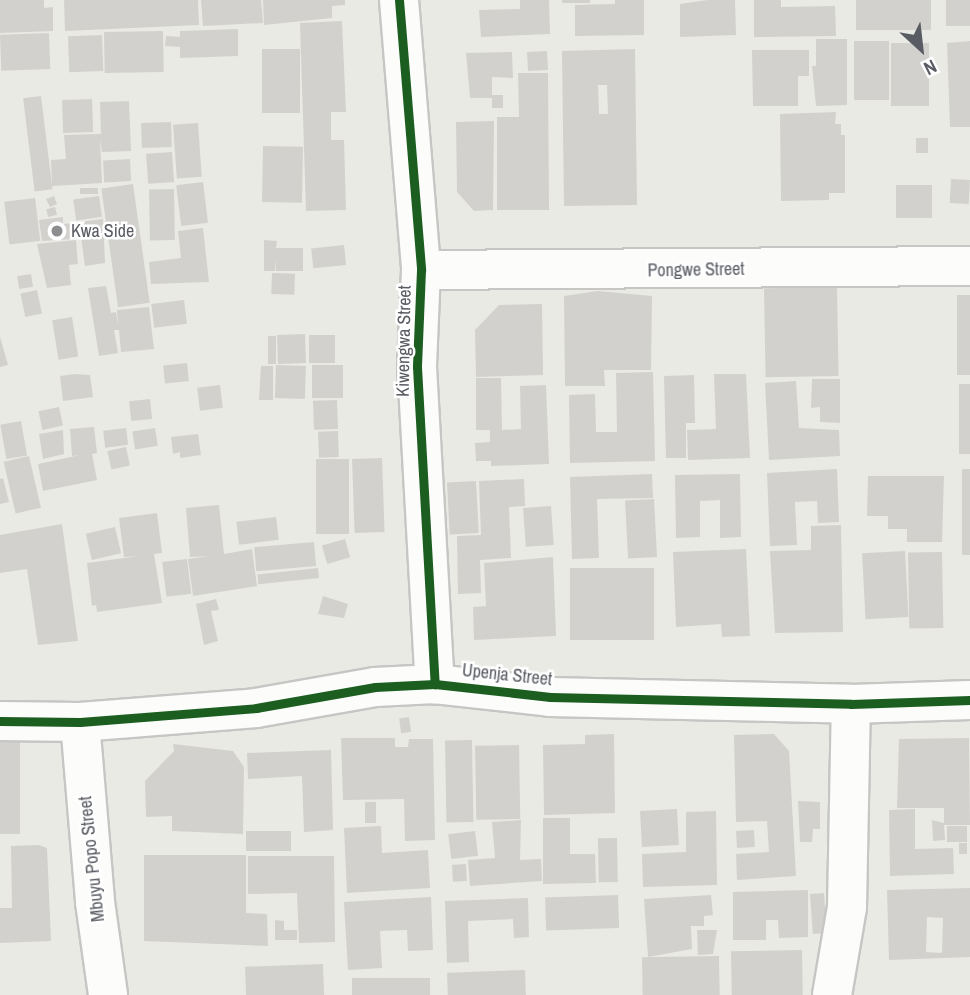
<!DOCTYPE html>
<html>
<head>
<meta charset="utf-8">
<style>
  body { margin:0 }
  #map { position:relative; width:970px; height:995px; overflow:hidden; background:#eaeae4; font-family:"Archivo Narrow",sans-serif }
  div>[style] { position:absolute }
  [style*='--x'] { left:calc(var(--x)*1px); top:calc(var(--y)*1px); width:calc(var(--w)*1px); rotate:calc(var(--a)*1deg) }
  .building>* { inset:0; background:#d2d1ce; transform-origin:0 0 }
  .roads { filter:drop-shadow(2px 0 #c6c6c5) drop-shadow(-2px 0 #c6c6c5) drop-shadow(0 2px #c6c6c5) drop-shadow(0 -2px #c6c6c5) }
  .street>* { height:38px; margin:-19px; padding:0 19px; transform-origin:19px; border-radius:19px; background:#fcfcfb }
  .cycleway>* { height:9px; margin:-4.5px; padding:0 4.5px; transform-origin:4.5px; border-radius:4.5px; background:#1b5e20 }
  .dots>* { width:19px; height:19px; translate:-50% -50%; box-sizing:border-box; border:4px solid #fff; border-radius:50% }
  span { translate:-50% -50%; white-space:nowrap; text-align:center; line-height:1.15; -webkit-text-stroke:5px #fff; paint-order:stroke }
  .poi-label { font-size:18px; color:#595c63 }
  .left { translate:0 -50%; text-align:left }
  .street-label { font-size:18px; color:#595c63 }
  .north { position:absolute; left:886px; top:14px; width:70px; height:70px; -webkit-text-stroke:5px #fff; paint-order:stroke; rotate:153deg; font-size:19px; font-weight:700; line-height:28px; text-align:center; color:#595c63 }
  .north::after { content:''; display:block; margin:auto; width:24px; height:32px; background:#595c63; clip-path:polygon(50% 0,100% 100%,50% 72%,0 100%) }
</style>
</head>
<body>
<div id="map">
  <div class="building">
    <div style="clip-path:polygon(0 0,44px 0,44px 8px,53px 7px,53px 31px,0 33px)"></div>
    <div style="clip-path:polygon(64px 0,198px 0,199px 25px,65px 31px)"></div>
    <div style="clip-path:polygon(201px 0,261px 0,263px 23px,203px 26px)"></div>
    <div style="clip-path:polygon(263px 0,345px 0,345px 5px,332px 6px,332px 18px,264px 25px)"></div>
    <div style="clip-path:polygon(520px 0,549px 0,550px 34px,481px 37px,479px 10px,520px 9px)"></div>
    <div style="left:562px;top:0;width:28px;height:3px"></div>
    <div style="clip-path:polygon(615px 0,644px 0,644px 35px,575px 36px,575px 5px,615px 4px)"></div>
    <div style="clip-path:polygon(708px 0,735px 0,736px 35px,680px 37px,680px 4px)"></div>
    <div style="clip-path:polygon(754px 0,781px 0,781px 7px,835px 6px,836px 36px,754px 37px)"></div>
    <div style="left:856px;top:0;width:75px;height:30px"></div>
    <div style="left:946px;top:0;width:24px;height:26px"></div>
    <div style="clip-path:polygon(342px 21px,346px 112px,331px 112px,331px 140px,344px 140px,346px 210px,306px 211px,300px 23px)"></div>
    <div style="clip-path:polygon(238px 29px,238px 56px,180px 58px,180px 47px,165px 46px,166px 36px,180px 37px,180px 31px)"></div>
    <div style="left:163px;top:31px;width:41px;height:59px;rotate:89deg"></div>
    <div style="left:49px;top:33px;width:36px;height:49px;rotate:88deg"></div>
    <div style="left:102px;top:35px;width:36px;height:34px;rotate:88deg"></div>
    <div style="clip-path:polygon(816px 39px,847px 39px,847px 105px,816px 106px,812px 66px,816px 66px)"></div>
    <div style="left:854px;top:41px;width:35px;height:59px"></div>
    <div style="clip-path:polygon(970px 41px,970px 127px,950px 127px,947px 43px)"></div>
    <div style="left:891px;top:43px;width:38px;height:63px"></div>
    <div style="left:300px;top:49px;width:64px;height:38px;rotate:90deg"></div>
    <div style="clip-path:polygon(evenodd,635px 49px,637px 205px,564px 206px,562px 51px,635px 49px,598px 85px,607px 85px,608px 114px,599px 114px,598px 85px)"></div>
    <div style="clip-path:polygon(752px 50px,809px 50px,809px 76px,798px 76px,798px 106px,753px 106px)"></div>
    <div style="left:547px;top:51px;width:19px;height:20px;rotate:87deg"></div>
    <div style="clip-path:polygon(512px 52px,513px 78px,492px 77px,492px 95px,503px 95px,503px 108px,492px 108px,492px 98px,470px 98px,466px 53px)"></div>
    <div style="clip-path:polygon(518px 73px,548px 73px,549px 210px,497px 210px,497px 117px,519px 117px)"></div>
    <div style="left:41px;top:96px;width:94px;height:18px;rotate:83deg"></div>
    <div style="left:92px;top:99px;width:33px;height:30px;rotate:88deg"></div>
    <div style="clip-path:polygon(129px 101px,131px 151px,102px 152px,100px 139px,102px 183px,52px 186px,51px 160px,66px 159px,64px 135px,101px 134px,100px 102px)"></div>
    <div style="clip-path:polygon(836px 112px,835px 124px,841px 124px,841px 135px,845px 135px,845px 193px,829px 193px,829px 200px,781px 201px,780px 114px)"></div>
    <div style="clip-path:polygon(494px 121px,493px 210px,474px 211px,457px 192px,456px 122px)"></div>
    <div style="left:171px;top:122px;width:25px;height:30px;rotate:88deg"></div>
    <div style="left:198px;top:123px;width:54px;height:25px;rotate:86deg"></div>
    <div style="left:916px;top:138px;width:12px;height:15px"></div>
    <div style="left:263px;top:146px;width:40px;height:56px;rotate:1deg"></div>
    <div style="left:172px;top:152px;width:30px;height:26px;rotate:86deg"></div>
    <div style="left:130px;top:159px;width:22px;height:27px;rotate:87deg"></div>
    <div style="left:951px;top:179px;width:19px;height:24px;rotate:3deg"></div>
    <div style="left:203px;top:182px;width:41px;height:27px;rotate:83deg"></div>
    <div style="left:133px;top:184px;width:120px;height:32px;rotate:82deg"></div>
    <div style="left:932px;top:185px;width:33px;height:36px;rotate:90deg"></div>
    <div style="left:98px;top:188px;width:6px;height:18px;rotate:90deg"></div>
    <div style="left:174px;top:189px;width:51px;height:25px;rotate:89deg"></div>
    <div style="clip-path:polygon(54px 196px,57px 204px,50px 207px,46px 199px)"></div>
    <div style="left:99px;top:196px;width:21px;height:26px;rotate:82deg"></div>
    <div style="left:35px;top:198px;width:43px;height:31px;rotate:83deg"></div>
    <div style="left:55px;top:207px;width:8px;height:9px;rotate:76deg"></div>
    <div style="clip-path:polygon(63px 217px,63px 224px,72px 223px,73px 239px,42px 241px,39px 220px)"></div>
    <div style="clip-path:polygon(103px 219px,105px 263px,85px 266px,79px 222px)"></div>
    <div style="clip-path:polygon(203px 228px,209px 282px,151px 284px,149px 262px,181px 258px,178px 231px)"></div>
    <div style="clip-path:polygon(76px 240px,78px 264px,69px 265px,71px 285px,47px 288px,37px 244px)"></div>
    <div style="clip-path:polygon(264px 240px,277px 241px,276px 248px,303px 248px,303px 271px,276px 271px,276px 259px,275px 271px,264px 271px)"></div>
    <div style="left:344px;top:245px;width:20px;height:33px;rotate:84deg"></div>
    <div style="left:272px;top:273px;width:23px;height:21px;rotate:2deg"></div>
    <div style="left:31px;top:274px;width:13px;height:14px;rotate:81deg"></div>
    <div style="clip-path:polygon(106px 286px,111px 313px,116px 312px,118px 325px,117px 310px,149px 307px,154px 349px,121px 352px,119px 330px,114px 330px,118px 353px,99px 356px,88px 288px)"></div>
    <div style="left:837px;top:287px;width:89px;height:73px;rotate:89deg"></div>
    <div style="left:37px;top:290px;width:24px;height:17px;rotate:78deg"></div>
    <div style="clip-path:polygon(598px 291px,652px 296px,651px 370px,604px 370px,605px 386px,565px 386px,564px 296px)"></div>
    <div style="left:970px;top:295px;width:80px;height:13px;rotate:90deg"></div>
    <div style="left:184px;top:300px;width:24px;height:33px;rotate:83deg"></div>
    <div style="clip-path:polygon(542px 304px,543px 375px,476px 377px,475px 330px,499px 305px)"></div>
    <div style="left:72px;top:317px;width:40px;height:20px;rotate:81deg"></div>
    <div style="left:305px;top:334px;width:29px;height:28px;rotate:88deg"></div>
    <div style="left:309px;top:335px;width:26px;height:28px"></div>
    <div style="left:268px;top:336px;width:8px;height:28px"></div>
    <div style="clip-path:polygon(0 337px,8px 365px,0 367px)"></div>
    <div style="left:187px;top:363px;width:18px;height:24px;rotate:84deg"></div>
    <div style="left:276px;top:365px;width:30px;height:33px;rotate:2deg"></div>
    <div style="left:343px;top:365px;width:33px;height:31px;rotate:90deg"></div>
    <div style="clip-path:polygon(261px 366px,273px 366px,273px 400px,259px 400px)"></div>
    <div style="clip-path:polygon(653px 372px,655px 461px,570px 463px,569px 395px,595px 394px,596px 432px,617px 432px,616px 373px)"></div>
    <div style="clip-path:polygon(75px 374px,90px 375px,93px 397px,63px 401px,60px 376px)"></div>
    <div style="clip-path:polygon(714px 374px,746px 374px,750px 458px,688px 460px,687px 430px,716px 429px)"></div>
    <div style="clip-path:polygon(694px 375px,695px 423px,686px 423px,686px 458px,666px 458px,664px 376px)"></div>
    <div style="clip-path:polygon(476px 378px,501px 378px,502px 430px,521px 429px,520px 386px,546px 385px,549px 464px,491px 466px,491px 461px,476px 461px,475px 443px,490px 442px,490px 430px,476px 430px)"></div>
    <div style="clip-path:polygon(812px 379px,840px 379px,840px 423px,820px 422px,820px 407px,811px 408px)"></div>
    <div style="clip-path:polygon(796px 381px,799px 428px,839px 430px,840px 456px,769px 460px,765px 383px)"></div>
    <div style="left:959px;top:384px;width:11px;height:70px"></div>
    <div style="left:220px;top:385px;width:23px;height:23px;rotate:83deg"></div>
    <div style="left:150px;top:399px;width:20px;height:21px;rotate:84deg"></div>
    <div style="left:337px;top:400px;width:29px;height:24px;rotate:88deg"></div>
    <div style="left:59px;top:407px;width:19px;height:21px;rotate:78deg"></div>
    <div style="left:21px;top:421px;width:35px;height:21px;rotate:80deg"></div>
    <div style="clip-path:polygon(94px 427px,97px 453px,92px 454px,97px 480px,43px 491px,38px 464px,80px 455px,72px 456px,70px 429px)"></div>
    <div style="left:126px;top:428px;width:17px;height:23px;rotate:83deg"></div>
    <div style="left:155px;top:428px;width:18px;height:23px;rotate:81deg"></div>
    <div style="clip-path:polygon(63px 430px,64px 454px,43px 459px,39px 434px)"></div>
    <div style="left:338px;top:431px;width:26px;height:20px;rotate:88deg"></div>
    <div style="clip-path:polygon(198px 434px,201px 455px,180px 458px,180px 452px,173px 454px,171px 437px)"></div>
    <div style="left:126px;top:447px;width:19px;height:19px;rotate:78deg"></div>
    <div style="left:29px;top:456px;width:53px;height:26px;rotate:77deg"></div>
    <div style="left:382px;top:458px;width:74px;height:30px;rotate:88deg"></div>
    <div style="left:316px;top:459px;width:33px;height:75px"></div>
    <div style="clip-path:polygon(837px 469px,839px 522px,818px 523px,817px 501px,795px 502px,797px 545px,770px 546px,767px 473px)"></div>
    <div style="left:962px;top:469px;width:8px;height:86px"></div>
    <div style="clip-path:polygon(652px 474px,653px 498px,597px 499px,599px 558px,572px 559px,570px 477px)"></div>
    <div style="clip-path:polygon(740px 474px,741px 537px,720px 538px,720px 500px,700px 501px,700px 537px,676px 538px,675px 475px)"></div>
    <div style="clip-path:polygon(868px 476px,944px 476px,942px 542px,907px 542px,907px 529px,888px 529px,888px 516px,867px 516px)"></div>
    <div style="clip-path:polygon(3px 478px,9px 502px,0 504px,0 479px)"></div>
    <div style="clip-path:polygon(524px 479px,525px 506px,509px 507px,511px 558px,480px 560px,481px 593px,458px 594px,457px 536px,481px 535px,479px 481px)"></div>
    <div style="left:476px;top:481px;width:52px;height:29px;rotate:87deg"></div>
    <div style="left:654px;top:499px;width:58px;height:29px;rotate:87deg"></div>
    <div style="clip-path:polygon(219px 505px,224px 554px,252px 549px,257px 586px,193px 596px,188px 559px,209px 556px,190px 557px,186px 508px)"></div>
    <div style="left:551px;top:506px;width:39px;height:28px;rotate:86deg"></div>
    <div style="clip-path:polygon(157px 513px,162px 553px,154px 554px,162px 603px,97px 612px,96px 605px,92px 606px,87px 563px,139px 556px,124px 557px,119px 518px)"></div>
    <div style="left:276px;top:517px;width:23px;height:40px;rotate:83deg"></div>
    <div style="clip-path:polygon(62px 524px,78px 641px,38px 645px,27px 569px,0 573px,0 535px)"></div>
    <div style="clip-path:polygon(841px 525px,843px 632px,775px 633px,770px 551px,811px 550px,811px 526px)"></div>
    <div style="left:115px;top:527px;width:27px;height:30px;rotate:77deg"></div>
    <div style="left:345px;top:539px;width:19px;height:24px;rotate:74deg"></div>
    <div style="left:314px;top:542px;width:24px;height:60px;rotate:85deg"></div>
    <div style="clip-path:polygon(746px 549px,750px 636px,722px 637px,721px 624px,676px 627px,673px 552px)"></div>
    <div style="left:905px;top:551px;width:66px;height:43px;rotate:87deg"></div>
    <div style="left:942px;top:552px;width:76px;height:34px;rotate:89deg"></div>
    <div style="clip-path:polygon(553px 557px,556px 636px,474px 640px,473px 607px,486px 606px,484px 563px)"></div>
    <div style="left:187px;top:559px;width:35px;height:25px;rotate:83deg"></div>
    <div style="left:318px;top:568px;width:10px;height:61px;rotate:84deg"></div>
    <div style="left:570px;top:568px;width:84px;height:72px"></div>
    <div style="clip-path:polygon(323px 596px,348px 604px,344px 618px,318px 614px)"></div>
    <div style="clip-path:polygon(216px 599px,219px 610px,211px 611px,218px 641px,204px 645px,196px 604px)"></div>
    <div style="left:409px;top:717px;width:15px;height:10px;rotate:82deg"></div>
    <div style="clip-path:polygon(614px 734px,615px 813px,544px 815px,543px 745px,585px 744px,585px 735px)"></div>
    <div style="clip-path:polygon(774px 734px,789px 751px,796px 876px,737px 880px,736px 854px,769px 852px,767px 821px,736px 822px,734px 735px)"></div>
    <div style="clip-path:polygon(341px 738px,395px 738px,395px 747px,408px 747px,409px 739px,433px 739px,435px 840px,405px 841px,404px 799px,343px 800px)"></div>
    <div style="clip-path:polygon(969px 738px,970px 825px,944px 825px,945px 840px,933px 841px,932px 820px,944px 823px,944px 808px,897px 808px,899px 739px)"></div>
    <div style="left:472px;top:740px;width:82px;height:27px;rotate:89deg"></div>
    <div style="left:20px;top:742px;width:92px;height:20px;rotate:90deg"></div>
    <div style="clip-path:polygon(173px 744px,233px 751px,244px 767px,243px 834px,172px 831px,172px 816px,146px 817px,145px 781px,174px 751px)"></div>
    <div style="left:519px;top:745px;width:74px;height:44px;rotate:89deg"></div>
    <div style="clip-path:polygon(331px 750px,333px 830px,304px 832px,302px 776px,248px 779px,247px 753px)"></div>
    <div style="clip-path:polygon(798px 801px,820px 802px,820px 829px,813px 829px,812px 842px,800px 842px)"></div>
    <div style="left:365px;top:802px;width:11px;height:21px"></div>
    <div style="left:677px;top:809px;width:36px;height:37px;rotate:87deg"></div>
    <div style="clip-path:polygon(915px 809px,915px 849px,953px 848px,954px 874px,890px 876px,889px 810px)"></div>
    <div style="clip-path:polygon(716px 811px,717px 885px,643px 887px,642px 854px,686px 852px,686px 812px)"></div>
    <div style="clip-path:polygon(543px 818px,570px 818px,570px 854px,595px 854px,596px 883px,543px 884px)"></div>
    <div style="clip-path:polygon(521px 820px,520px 860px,541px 859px,542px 881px,470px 886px,468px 860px,495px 858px,492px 822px)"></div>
    <div style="clip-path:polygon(381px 826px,382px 853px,428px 850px,430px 888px,347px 893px,344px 828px)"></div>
    <div style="left:947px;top:826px;width:20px;height:16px"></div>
    <div style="left:754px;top:830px;width:17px;height:18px;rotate:87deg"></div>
    <div style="left:246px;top:831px;width:45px;height:20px"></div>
    <div style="left:475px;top:831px;width:25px;height:27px;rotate:83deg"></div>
    <div style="left:617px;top:838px;width:44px;height:19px;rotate:89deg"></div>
    <div style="left:959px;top:843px;width:8px;height:11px"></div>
    <div style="clip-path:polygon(39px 845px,47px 848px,51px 941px,0 943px,0 908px,12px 908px,11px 846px)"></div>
    <div style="clip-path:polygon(144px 855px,246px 855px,246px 913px,267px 914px,268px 946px,144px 941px)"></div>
    <div style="clip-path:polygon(248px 856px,334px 856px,335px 942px,299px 943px,297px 893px,248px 894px)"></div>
    <div style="left:466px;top:864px;width:17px;height:14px;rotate:87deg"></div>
    <div style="clip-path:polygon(evenodd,970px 888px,970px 957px,889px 960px,887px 890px,970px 888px,927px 917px,943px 918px,942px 953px,926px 952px,927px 917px)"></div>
    <div style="clip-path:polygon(808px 890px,808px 937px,779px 938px,778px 920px,766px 920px,766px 940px,733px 940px,733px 892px)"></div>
    <div style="left:824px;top:893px;width:40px;height:14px;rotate:86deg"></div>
    <div style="left:618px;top:895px;width:33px;height:73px;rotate:88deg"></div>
    <div style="clip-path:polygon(711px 895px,713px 915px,704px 916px,704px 926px,691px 926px,692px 949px,648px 957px,644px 899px)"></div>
    <div style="clip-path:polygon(431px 897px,433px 950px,408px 951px,407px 930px,380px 931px,382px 968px,348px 970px,344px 902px)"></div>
    <div style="clip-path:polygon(528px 898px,529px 937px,514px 938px,513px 919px,468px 921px,469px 962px,447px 963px,445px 901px)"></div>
    <div style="clip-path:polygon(275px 920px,284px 921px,284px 930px,297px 930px,297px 940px,275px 940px)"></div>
    <div style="clip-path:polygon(697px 930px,717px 930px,713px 954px,698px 955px)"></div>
    <div style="left:802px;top:950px;width:45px;height:71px;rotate:89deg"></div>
    <div style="left:719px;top:956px;width:39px;height:77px;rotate:89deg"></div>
    <div style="left:323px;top:964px;width:31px;height:78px;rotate:88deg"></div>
    <div style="left:525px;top:970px;width:25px;height:78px;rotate:88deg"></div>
    <div style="left:430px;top:978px;width:17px;height:78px;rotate:90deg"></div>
  </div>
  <div class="roads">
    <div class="street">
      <div style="--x:399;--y:0;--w:271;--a:85.3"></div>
      <div style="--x:421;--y:270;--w:97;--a:92.4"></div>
      <div style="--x:417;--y:367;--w:318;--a:86.8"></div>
      <div style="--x:421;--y:270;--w:549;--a:-0.42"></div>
      <div style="--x:0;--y:721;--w:80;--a:0.7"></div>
      <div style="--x:80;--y:722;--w:177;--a:-4.5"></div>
      <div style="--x:256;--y:708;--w:121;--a:-10"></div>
      <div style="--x:375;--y:687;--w:60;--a:-2.9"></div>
      <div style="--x:435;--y:684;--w:116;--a:6.4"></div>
      <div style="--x:550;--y:697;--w:301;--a:1.3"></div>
      <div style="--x:851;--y:704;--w:119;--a:-1.9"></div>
      <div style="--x:80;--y:722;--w:181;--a:85.2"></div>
      <div style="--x:95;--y:902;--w:94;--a:82"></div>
      <div style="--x:832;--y:995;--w:89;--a:-80.3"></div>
      <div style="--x:847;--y:907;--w:203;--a:-88.9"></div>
    </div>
  </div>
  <div class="cycleway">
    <div style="--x:399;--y:0;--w:271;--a:85.3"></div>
    <div style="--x:421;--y:270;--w:97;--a:92.4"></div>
    <div style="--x:417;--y:367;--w:318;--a:86.8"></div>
    <div style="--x:0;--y:721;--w:80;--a:0.7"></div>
    <div style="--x:80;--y:722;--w:177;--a:-4.5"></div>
    <div style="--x:256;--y:708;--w:121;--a:-10"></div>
    <div style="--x:375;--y:687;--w:60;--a:-2.9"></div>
    <div style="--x:435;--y:684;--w:116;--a:6.4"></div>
    <div style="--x:550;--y:697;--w:301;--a:1.3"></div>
    <div style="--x:851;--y:704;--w:119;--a:-1.9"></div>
  </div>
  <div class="dots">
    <div style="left:57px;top:231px;background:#8c8e90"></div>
  </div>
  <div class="poi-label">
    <span class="left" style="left:71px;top:231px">Kwa Side</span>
  </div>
  <div class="street-label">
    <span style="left:696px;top:270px;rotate:-1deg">Pongwe Street</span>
    <span style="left:404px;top:341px;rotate:-89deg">Kiwengwa Street</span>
    <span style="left:507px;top:675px;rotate:6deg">Upenja Street</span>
    <span style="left:92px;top:859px;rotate:-96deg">Mbuyu Popo Street</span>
  </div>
  <div class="north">N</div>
</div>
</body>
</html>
